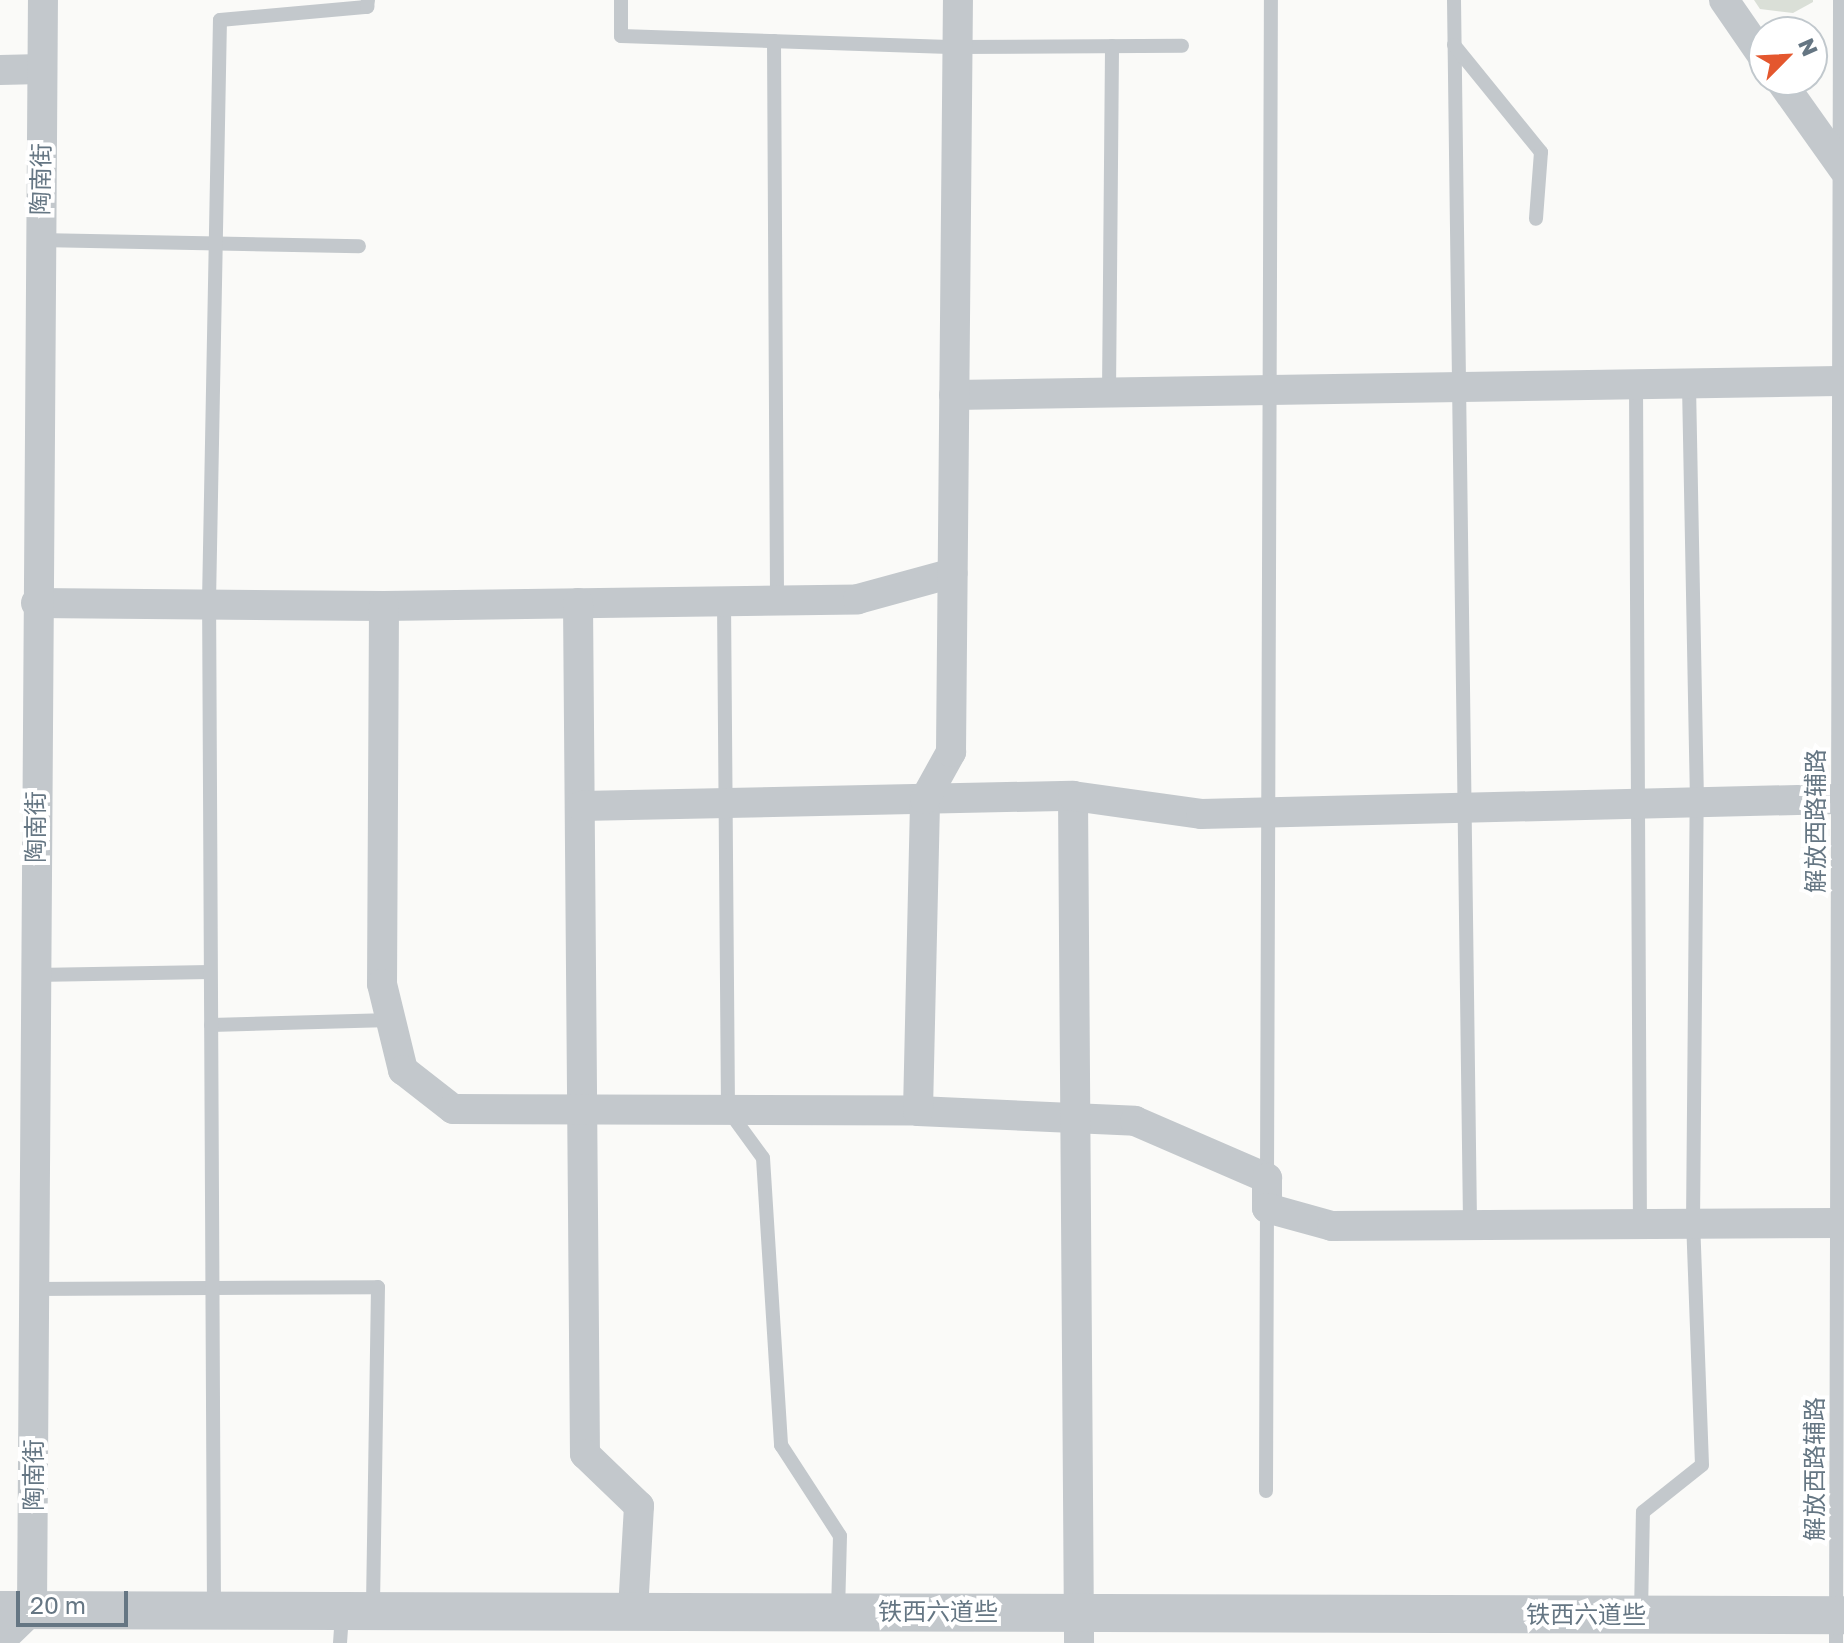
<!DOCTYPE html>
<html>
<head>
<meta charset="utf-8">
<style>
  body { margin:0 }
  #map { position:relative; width:1844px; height:1643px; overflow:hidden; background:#fafaf8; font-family:"Golos Text","Noto Sans SC",sans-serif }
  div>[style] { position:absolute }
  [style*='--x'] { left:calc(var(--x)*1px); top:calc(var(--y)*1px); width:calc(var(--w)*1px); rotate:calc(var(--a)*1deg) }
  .green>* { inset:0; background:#dadfd7 }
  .service>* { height:14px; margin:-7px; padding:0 7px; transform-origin:7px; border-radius:7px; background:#c3c8cc }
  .minor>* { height:30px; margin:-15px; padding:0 15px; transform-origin:15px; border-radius:15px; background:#c3c8cc }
  .tertiary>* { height:38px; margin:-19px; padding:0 19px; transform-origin:19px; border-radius:19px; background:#c3c8cc }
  span { translate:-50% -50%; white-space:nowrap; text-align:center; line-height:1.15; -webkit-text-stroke:8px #fff; paint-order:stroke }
  .street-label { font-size:24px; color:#657683 }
  .north { position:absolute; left:1748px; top:16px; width:80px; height:80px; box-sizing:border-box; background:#fff; border:2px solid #c1c8cd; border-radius:50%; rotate:66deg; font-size:22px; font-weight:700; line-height:32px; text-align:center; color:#657683 }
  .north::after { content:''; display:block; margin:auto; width:28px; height:36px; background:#e4572e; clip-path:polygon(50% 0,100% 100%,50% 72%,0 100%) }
  .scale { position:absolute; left:16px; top:1591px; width:112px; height:36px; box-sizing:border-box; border:4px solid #657683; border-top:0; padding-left:10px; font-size:24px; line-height:28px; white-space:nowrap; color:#657683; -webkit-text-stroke:6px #fff; paint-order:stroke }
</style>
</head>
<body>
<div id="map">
  <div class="green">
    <div style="clip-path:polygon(1754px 0,1813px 0,1813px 2px,1793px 13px,1760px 9px)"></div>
  </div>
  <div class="service">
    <div style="--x:621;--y:0;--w:36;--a:90"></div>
    <div style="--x:621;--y:36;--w:336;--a:1.9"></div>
    <div style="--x:957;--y:47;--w:225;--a:-0.3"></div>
    <div style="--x:1454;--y:0;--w:1225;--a:89.25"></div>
    <div style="--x:774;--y:41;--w:559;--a:89.69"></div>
    <div style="--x:1454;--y:45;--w:138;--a:50.9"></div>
    <div style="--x:1541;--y:152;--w:67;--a:94.3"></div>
    <div style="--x:39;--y:240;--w:320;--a:1.1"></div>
    <div style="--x:1636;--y:384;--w:840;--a:89.73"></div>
    <div style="--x:1109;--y:393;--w:347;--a:-89.5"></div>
    <div style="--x:724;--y:601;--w:509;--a:89.55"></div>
    <div style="--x:728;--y:1110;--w:59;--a:53.9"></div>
    <div style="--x:763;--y:1158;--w:288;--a:86.4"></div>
    <div style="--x:781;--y:1445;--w:108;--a:57"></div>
    <div style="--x:840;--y:1536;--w:75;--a:91.5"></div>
    <div style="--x:35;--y:975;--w:175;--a:-1"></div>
    <div style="--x:211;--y:1025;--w:180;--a:-1.6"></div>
    <div style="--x:1267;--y:1178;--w:1178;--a:-89.81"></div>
    <div style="--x:33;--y:1289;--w:345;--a:-0.3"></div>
    <div style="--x:378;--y:1287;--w:321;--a:90.9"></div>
    <div style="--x:1266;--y:1491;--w:283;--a:-89.8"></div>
    <div style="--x:214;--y:1608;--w:1006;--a:-90.28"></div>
    <div style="--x:209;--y:602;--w:582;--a:-88.92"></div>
    <div style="--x:220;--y:20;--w:148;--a:-5.1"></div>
    <div style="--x:367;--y:7;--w:7;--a:-82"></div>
    <div style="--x:1641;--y:1613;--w:101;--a:-88.9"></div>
    <div style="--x:1643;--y:1512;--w:75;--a:-38.5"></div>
    <div style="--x:1702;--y:1465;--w:241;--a:-92.1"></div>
    <div style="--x:1693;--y:1224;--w:422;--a:-89.5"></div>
    <div style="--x:1697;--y:802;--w:418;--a:-91.1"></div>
    <div style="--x:340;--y:1643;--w:30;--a:-86"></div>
    <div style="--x:1836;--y:1643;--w:1643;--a:-89.86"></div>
  </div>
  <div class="minor">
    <div style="--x:1724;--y:0;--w:70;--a:55.4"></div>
    <div style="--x:0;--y:70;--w:42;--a:-1.4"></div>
    <div style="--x:1780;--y:80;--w:110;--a:54.6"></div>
    <div style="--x:954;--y:395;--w:884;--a:-0.91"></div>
    <div style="--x:36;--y:603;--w:348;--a:0.5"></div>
    <div style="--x:384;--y:606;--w:474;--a:-0.8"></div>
    <div style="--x:858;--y:599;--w:98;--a:-15.3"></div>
    <div style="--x:578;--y:603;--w:851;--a:89.53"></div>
    <div style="--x:585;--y:1454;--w:75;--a:43.9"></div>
    <div style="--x:639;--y:1506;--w:104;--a:93.3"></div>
    <div style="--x:384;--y:606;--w:378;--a:90.3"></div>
    <div style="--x:382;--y:984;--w:89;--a:76.3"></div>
    <div style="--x:403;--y:1070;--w:63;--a:38"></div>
    <div style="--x:453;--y:1109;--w:465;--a:0.2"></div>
    <div style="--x:918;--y:1111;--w:217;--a:2.6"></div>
    <div style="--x:1135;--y:1121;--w:144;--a:23.4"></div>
    <div style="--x:1267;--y:1178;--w:30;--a:90"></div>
    <div style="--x:1267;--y:1208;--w:67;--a:15.5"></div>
    <div style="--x:1332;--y:1226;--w:505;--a:-0.34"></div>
    <div style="--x:1073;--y:796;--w:847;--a:89.59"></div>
    <div style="--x:581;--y:806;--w:492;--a:-1.2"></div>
    <div style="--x:1073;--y:796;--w:129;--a:8"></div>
    <div style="--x:1201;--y:814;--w:636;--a:-1.35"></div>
    <div style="--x:918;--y:1111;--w:312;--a:-88.7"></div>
    <div style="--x:925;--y:799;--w:54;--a:-61"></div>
    <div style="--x:951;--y:752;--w:752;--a:-89.47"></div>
    <div style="--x:0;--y:1641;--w:45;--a:-44.1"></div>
    <div style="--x:32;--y:1610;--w:1610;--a:-89.61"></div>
  </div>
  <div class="tertiary">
    <div style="--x:0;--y:1610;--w:1844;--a:0.16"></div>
  </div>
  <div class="street-label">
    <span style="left:40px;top:179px;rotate:-89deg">陶南街</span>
    <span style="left:1815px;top:821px;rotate:-90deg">解放西路辅路</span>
    <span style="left:35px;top:827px;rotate:-90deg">陶南街</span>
    <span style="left:1814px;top:1469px;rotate:-90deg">解放西路辅路</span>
    <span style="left:33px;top:1475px;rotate:-90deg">陶南街</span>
    <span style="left:938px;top:1611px">铁西六道些</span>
    <span style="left:1586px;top:1614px">铁西六道些</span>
  </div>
  <div class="north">N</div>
  <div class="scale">20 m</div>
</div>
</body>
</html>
